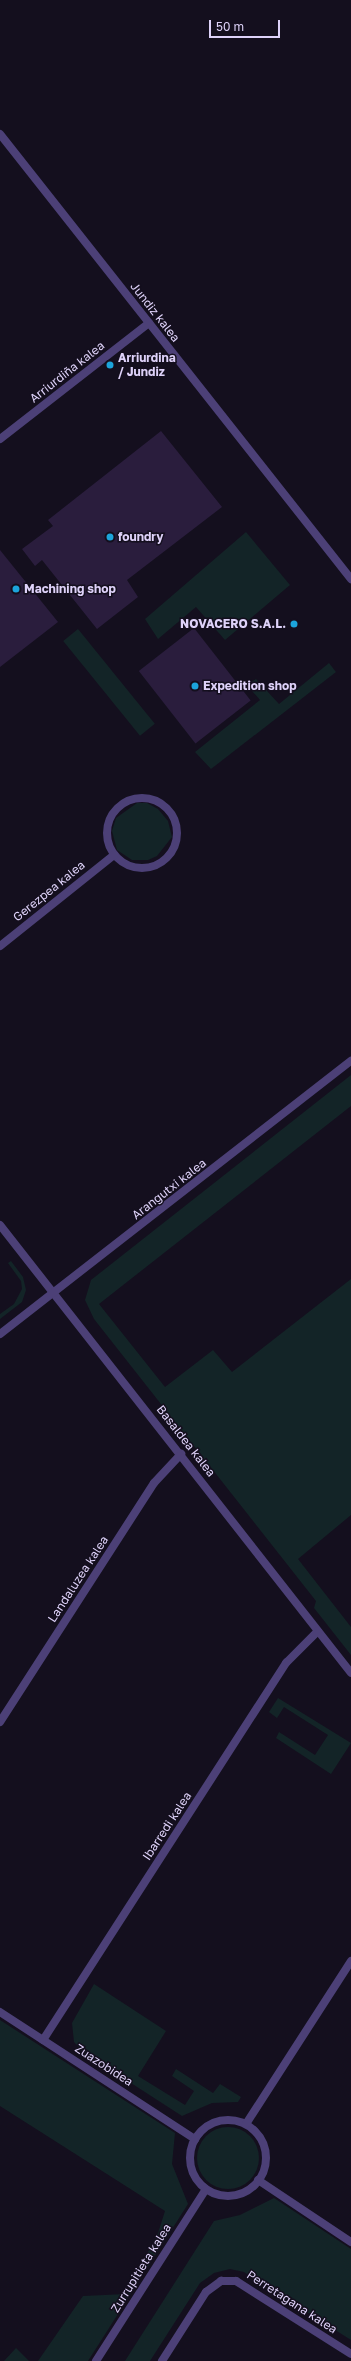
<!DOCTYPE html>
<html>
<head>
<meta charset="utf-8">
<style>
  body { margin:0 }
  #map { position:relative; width:351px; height:2361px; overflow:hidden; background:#140f1e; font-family:"Golos Text",sans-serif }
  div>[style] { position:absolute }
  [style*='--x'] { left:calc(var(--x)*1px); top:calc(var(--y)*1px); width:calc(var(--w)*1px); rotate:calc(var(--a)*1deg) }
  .green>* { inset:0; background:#132427; transform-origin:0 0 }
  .round { border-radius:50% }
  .building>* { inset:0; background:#2a1d3d; transform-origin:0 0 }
  .street>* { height:8px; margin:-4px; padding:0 4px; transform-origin:4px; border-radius:4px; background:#4c4077 }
  .street>.ring { margin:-4px; padding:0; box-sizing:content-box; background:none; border:8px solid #4c4077; border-radius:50% }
  .dots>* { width:11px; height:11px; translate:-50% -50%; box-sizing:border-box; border:2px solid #140f1e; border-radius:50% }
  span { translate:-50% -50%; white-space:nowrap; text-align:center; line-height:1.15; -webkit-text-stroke:3px #140f1e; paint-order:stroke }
  .street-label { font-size:12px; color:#ded2f9 }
  .poi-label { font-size:12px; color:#ded2f9; font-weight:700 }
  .left { translate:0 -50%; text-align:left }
  .right { translate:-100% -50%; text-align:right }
  .scale { position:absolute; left:209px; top:20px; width:71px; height:18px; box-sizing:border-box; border:2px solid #ded2f9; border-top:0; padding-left:5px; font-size:12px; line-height:14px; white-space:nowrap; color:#ded2f9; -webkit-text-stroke:3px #140f1e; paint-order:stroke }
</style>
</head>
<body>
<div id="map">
  <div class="green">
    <div style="clip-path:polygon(246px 532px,290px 585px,225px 640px,196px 607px,158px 639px,145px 619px)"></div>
    <div style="left:78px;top:629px;width:122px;height:19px;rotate:51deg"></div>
    <div style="clip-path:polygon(329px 663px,336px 672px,211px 769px,195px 752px,260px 700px,247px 685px,256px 679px,279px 704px)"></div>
    <div style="clip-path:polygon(137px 803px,147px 803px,158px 809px,168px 821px,172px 837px,157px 856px,148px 860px,132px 860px,117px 850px,112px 831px,116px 818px)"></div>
    <div style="clip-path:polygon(351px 1075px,351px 1106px,99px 1304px,165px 1387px,213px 1350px,232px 1372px,351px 1279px,351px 1515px,298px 1559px,351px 1627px,351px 1655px,314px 1608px,316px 1601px,94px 1319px,85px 1300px,91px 1280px)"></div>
    <div style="clip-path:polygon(11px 1261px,23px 1277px,26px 1290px,22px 1302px,0 1319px,0 1314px,14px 1304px,22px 1289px,21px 1281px,8px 1263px)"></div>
    <div style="clip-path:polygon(278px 1698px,351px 1743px,331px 1774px,276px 1738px,279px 1732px,315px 1755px,328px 1735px,284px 1707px,277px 1718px,269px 1712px)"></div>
    <div style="clip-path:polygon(94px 1984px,166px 2031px,138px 2076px,185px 2105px,194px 2091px,172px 2076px,176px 2069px,213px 2093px,220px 2084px,241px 2097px,238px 2102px,212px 2103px,182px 2116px,83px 2052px,74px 2042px,72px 2023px)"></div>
    <div style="clip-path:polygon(0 2020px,175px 2133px,172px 2164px,188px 2204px,88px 2361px,38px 2361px,83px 2296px,126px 2294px,158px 2233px,165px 2211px,0 2106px)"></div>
    <div class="round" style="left:197px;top:2127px;width:62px;height:62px"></div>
    <div style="clip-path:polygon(274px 2198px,351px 2249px,351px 2340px,244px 2272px,230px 2269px,214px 2273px,200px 2283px,150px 2361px,125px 2361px,214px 2221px,240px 2215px)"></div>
    <div style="clip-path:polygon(16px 2348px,29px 2361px,4px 2361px)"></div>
  </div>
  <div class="building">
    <div style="clip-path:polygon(161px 431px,222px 507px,127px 580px,138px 597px,97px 629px,42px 560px,35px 566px,22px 549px,53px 526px,48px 520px)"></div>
    <div style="clip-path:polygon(0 550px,58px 622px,0 667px)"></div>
    <div style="left:194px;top:628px;width:92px;height:70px;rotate:52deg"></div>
  </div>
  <div class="street">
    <div style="--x:0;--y:134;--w:567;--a:51.73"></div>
    <div style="--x:0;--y:439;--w:189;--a:-37.9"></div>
    <div class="ring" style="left:107px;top:798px;width:62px;height:62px"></div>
    <div style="--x:0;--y:946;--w:146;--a:-38.6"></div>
    <div style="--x:0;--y:1225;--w:569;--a:51.92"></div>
    <div style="--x:0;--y:1334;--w:445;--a:-37.9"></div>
    <div style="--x:0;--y:1722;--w:284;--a:-57.2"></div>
    <div style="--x:154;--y:1483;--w:40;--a:-47"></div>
    <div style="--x:0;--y:2012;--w:233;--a:33.1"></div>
    <div style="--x:43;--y:2040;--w:449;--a:-57.2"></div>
    <div style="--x:286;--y:1663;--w:45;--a:-45"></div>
    <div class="ring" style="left:190px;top:2120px;width:68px;height:68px"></div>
    <div style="--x:246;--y:2124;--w:194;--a:-57.2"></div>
    <div style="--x:258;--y:2180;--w:112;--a:33.7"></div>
    <div style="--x:96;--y:2361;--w:204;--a:-57.4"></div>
    <div style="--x:162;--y:2361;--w:82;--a:-57.5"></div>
    <div style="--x:206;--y:2292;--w:19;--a:-36"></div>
    <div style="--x:221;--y:2281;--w:15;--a:0"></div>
    <div style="--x:236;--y:2281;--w:136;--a:32.4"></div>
  </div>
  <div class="dots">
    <div style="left:110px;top:365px;background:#1ca4db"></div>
    <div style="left:110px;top:537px;background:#1ca4db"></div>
    <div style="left:16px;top:589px;background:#1ca4db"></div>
    <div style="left:294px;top:624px;background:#1ca4db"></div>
    <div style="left:195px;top:686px;background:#1ca4db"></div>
  </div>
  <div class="street-label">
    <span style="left:155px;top:312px;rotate:52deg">Jundiz kalea</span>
    <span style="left:67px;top:372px;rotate:-38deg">Arriurdiña kalea</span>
    <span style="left:49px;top:891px;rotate:-39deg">Gerezpea kalea</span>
    <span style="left:169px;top:1189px;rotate:-38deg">Arangutxi kalea</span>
    <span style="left:186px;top:1441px;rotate:52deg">Basaldea kalea</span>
    <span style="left:78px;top:1579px;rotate:-57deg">Landaluzea kalea</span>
    <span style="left:167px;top:1826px;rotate:-57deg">Ibarredi kalea</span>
    <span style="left:104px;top:2065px;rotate:33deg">Zuazobidea</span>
    <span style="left:141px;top:2268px;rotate:-58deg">Zurrupitieta kalea</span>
    <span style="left:292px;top:2302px;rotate:33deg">Perretagana kalea</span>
  </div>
  <div class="poi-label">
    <span class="left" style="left:118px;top:365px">Arriurdina<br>/ Jundiz</span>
    <span class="left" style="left:118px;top:537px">foundry</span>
    <span class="left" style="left:24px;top:589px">Machining shop</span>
    <span class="right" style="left:286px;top:624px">NOVACERO S.A.L.</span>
    <span class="left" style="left:203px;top:686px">Expedition shop</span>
  </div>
  <div class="scale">50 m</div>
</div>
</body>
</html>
